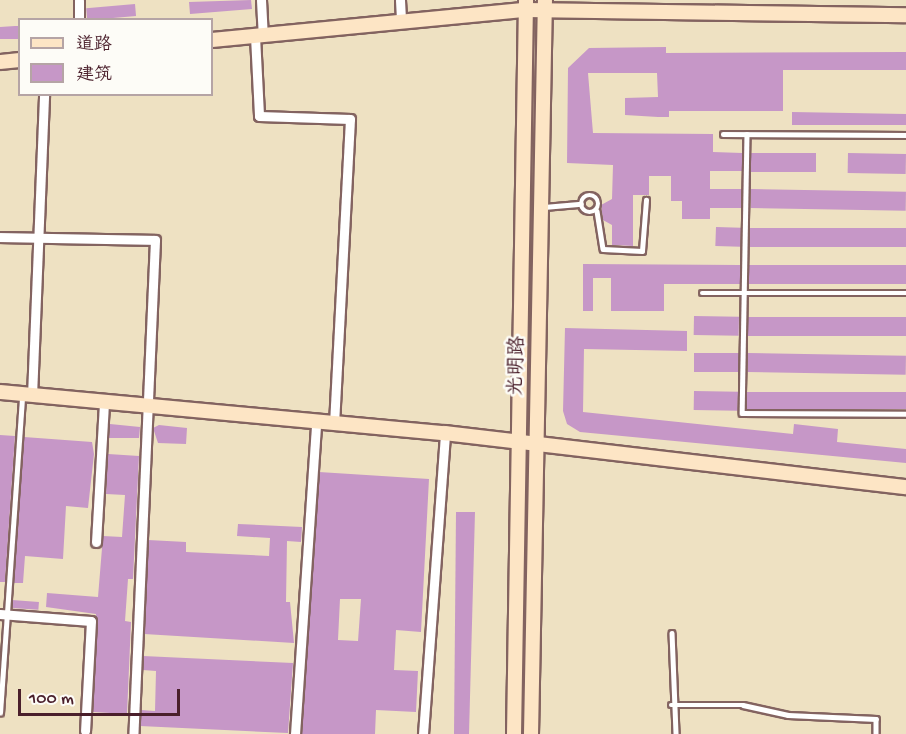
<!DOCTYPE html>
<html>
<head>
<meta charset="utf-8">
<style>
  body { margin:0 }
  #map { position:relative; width:906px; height:734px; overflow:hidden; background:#eee1c2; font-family:"Gochi Hand","LXGW WenKai TC",sans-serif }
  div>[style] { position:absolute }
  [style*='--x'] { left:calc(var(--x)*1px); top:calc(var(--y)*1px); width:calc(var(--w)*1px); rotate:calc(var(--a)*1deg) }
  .building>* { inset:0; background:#c697c7; transform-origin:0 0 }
  .roads { filter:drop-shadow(2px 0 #836360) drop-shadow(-2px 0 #836360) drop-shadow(0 2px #836360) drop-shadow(0 -2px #836360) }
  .lane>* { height:4.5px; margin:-2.25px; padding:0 2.25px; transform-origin:2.25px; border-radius:2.25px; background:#fff }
  .lane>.ring { margin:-2.25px; padding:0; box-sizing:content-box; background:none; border:4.5px solid #fff; border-radius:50% }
  .street>* { height:9px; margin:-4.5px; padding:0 4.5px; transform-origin:4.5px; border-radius:4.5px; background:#fff }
  .secondary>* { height:14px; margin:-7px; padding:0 7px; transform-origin:7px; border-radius:7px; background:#fde5c5 }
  span { translate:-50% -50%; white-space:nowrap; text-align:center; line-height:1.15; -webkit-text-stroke:5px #fdfcf7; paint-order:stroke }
  .street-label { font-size:20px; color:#4a1f2b }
  .legend { position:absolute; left:18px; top:18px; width:195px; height:78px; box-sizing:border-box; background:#fdfcf7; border:2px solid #b5a4a5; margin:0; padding:8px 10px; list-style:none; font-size:18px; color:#4a1f2b }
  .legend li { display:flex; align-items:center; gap:12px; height:30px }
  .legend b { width:30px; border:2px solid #b5a4a5 }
  .scale { position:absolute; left:18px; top:689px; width:162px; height:27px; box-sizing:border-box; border:3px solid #4a1f2b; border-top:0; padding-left:8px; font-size:18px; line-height:21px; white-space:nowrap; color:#4a1f2b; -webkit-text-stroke:4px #fdfcf7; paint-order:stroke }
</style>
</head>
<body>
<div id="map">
  <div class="building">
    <div style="clip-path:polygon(251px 0,252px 9px,190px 14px,189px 2px)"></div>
    <div style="left:135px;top:4px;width:12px;height:49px;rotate:85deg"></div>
    <div style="clip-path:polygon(15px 26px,20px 26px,20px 39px,0 39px,0 27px)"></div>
    <div style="clip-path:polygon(666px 47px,666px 53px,906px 52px,906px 70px,783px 70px,783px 111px,669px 111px,669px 117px,658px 117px,625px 115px,625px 98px,658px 97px,657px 73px,588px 73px,593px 133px,713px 134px,713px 152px,742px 153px,742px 171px,710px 171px,710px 189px,742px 189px,741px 208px,710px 208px,710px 219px,682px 219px,682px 201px,671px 201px,671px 176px,649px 176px,649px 195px,633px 195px,633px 246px,612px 245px,612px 225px,603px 220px,601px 205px,612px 199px,613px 165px,567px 163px,568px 68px,589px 48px)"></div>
    <div style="clip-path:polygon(792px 112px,906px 114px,906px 125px,792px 125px)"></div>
    <div style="left:751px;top:153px;width:65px;height:19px"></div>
    <div style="left:848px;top:153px;width:58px;height:20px;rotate:1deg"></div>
    <div style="left:751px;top:189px;width:155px;height:19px;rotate:1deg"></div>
    <div style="left:716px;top:227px;width:25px;height:19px;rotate:2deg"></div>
    <div style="left:750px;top:228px;width:156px;height:19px"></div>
    <div style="clip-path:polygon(583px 264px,740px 265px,740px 284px,664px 284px,664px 311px,611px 311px,611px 278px,593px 278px,593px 311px,583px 311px)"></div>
    <div style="left:749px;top:265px;width:157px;height:19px"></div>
    <div style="left:694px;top:316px;width:45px;height:19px;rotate:1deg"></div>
    <div style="left:748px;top:317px;width:158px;height:19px"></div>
    <div style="clip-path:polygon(565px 328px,687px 331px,687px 351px,584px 349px,583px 412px,793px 434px,794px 424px,838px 429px,837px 442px,906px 449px,906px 463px,580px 432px,567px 424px,563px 411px)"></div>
    <div style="left:694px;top:353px;width:45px;height:19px"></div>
    <div style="left:748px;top:353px;width:158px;height:19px;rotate:1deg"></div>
    <div style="left:694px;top:391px;width:44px;height:19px;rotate:1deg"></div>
    <div style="left:747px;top:392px;width:159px;height:17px"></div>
    <div style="clip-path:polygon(110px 424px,140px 427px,139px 438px,109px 438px)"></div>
    <div style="clip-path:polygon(159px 425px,187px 428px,186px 444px,158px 443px,153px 428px)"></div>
    <div style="clip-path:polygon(0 435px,15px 436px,5px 582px,0 582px)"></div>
    <div style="clip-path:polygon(24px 437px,92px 442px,94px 454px,88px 508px,66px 506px,63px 559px,25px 556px,23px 583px,14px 583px)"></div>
    <div style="clip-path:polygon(108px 454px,139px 456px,133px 579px,128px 579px,125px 621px,131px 622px,127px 714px,93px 712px,96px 614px,46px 607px,47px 593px,98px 597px,103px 536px,122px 537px,125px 495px,106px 494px)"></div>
    <div style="clip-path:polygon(evenodd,319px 472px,429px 479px,421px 632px,396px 630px,394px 670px,418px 671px,416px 712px,376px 710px,375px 734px,302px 734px,319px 472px,340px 599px,361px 599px,358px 641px,338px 640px,340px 599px)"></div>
    <div style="clip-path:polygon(456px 512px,475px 512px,469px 734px,454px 734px)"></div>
    <div style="clip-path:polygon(238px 524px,302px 527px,301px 542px,287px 541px,286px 602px,290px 602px,294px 643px,144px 634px,148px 540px,186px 542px,186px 552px,269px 556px,270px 538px,237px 536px)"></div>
    <div style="left:12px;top:600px;width:27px;height:8px;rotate:4deg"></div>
    <div style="clip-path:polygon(143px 656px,293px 663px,288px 733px,140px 726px,141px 710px,155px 711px,156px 671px,143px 670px)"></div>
  </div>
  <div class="roads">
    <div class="lane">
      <div style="--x:723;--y:134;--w:183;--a:0.3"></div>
      <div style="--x:747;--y:134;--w:279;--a:91"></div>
      <div style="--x:742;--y:413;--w:164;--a:0.3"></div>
      <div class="ring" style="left:581px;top:195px;width:13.5px;height:13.5px"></div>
      <div style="--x:544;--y:207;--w:37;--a:-5"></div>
      <div style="--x:597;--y:211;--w:38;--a:81"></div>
      <div style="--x:603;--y:249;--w:39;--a:3"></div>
      <div style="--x:642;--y:251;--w:51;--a:-85.5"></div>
      <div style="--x:702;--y:293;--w:204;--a:0"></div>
      <div style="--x:672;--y:633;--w:101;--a:87.7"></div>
      <div style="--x:671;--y:705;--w:72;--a:0"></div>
      <div style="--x:743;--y:705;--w:46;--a:12.5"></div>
      <div style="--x:788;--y:715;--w:88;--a:2.6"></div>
      <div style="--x:876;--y:719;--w:15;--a:90"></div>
      <div style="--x:0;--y:713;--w:317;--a:-86"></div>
    </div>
    <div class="street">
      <div style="--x:79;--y:0;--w:20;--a:90"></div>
      <div style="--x:261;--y:0;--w:34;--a:87"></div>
      <div style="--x:400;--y:0;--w:21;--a:87"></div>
      <div style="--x:255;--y:36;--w:80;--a:87.1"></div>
      <div style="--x:259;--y:116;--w:91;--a:1.9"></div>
      <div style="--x:350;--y:119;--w:305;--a:93"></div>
      <div style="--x:0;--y:237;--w:155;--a:1.1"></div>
      <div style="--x:155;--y:240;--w:494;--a:92.5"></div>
      <div style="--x:32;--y:396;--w:302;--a:-87.7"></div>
      <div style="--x:96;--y:542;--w:140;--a:-86.7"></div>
      <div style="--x:0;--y:614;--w:91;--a:4.4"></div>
      <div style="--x:91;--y:621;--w:110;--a:93.1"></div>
      <div style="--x:295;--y:734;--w:313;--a:-86.1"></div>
      <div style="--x:423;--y:734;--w:302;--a:-85.8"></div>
    </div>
    <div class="secondary">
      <div style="--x:212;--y:40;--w:315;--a:-5.5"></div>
      <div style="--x:526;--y:10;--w:380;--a:0.8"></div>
      <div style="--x:0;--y:62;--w:20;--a:-6"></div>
      <div style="--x:0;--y:392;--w:447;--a:5.3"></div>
      <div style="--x:445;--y:433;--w:464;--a:6.7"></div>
      <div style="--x:514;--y:734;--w:734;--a:-89.06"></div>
      <div style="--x:531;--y:734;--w:734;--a:-88.91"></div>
    </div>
  </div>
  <div class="street-label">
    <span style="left:518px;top:366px;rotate:-88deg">光明路</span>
  </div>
  <ul class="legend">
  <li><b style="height:8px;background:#fde5c5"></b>道路</li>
  <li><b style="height:16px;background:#c697c7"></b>建筑</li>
  </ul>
  <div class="scale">100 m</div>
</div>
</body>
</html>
